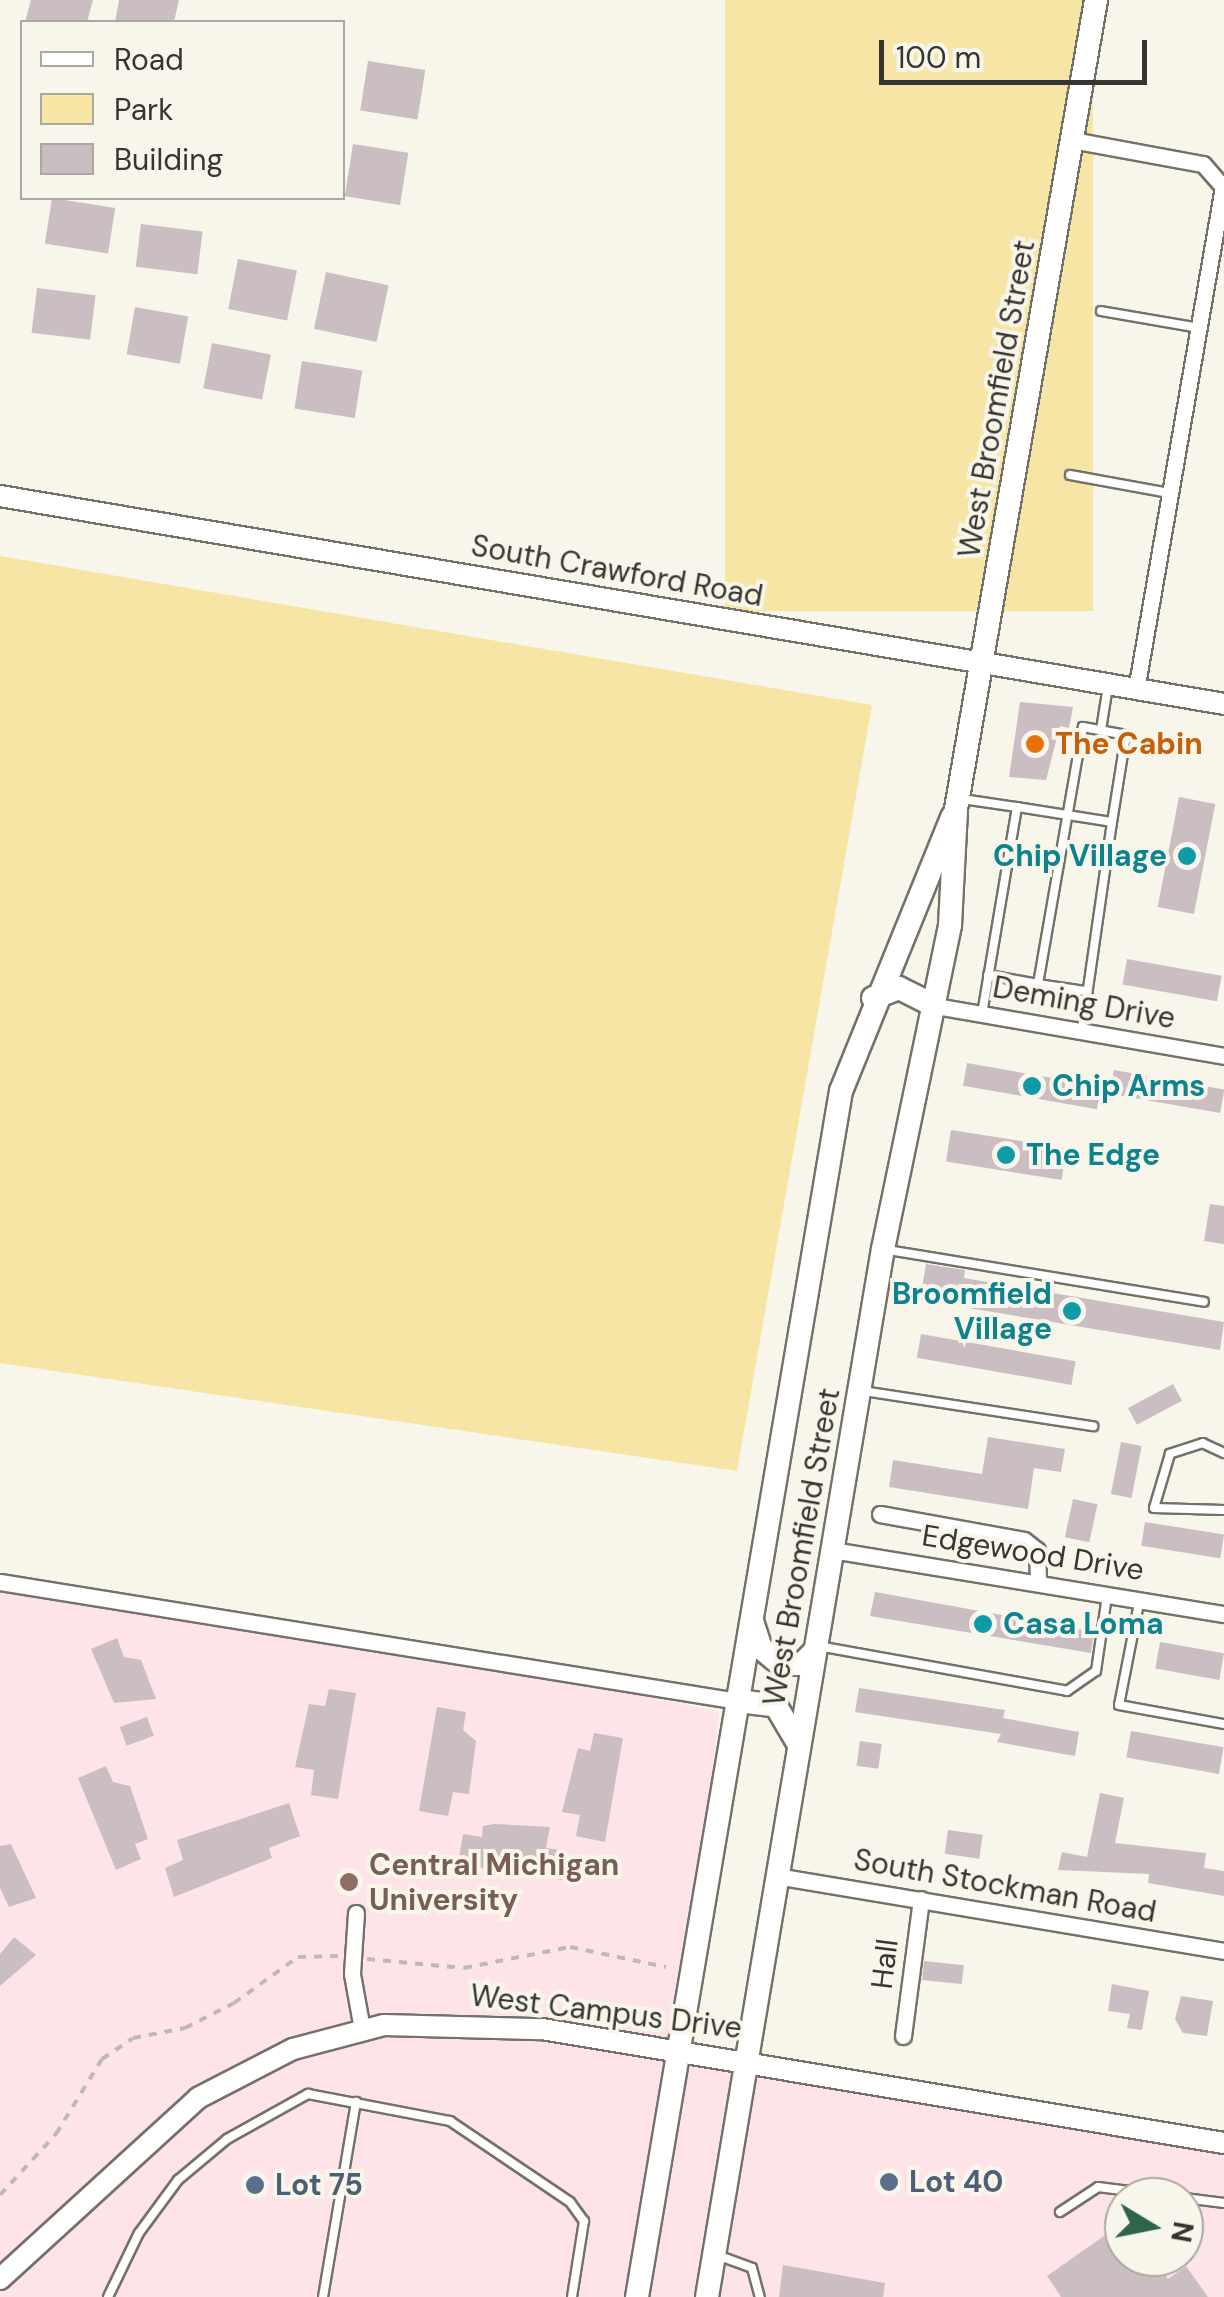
<!DOCTYPE html>
<html>
<head>
<meta charset="utf-8">
<style>
  body { margin:0 }
  #map { position:relative; width:1224px; height:2297px; overflow:hidden; background:#f8f5ea; font-family:"DM Sans",sans-serif }
  div>[style] { position:absolute }
  [style*='--x'] { left:calc(var(--x)*1px); top:calc(var(--y)*1px); width:calc(var(--w)*1px); rotate:calc(var(--a)*1deg) }
  .education>* { inset:0; background:#fee4e9 }
  .green>* { inset:0; background:#f7e5a5; transform-origin:0 0 }
  .building>* { inset:0; background:#cbbec3; transform-origin:0 0 }
  .path>* { height:4px; margin-top:-2px; transform-origin:0; background:repeating-linear-gradient(90deg,#bcbab1 0 8px,transparent 0 16px) }
  .roads { filter:drop-shadow(2px 0 #747268) drop-shadow(-2px 0 #747268) drop-shadow(0 2px #747268) drop-shadow(0 -2px #747268) }
  .service>* { height:8px; margin:-4px; padding:0 4px; transform-origin:4px; border-radius:4px; background:#fff }
  .minor>* { height:15px; margin:-7.5px; padding:0 7.5px; transform-origin:7.5px; border-radius:7.5px; background:#fff }
  .tertiary>* { height:20px; margin:-10px; padding:0 10px; transform-origin:10px; border-radius:10px; background:#fff }
  .secondary>* { height:22px; margin:-11px; padding:0 11px; transform-origin:11px; border-radius:11px; background:#fff }
  .dots>* { width:28px; height:28px; translate:-50% -50%; box-sizing:border-box; border:5px solid #f8f5ea; border-radius:50% }
  span { translate:-50% -50%; white-space:nowrap; text-align:center; line-height:1.15; -webkit-text-stroke:8px #f8f5ea; paint-order:stroke }
  .street-label { font-size:30px; color:#363531 }
  .food-label { font-size:30px; color:#c56008; font-weight:700 }
  .left { translate:0 -50%; text-align:left }
  .culture-label { font-size:30px; color:#0d838f; font-weight:700 }
  .right { translate:-100% -50%; text-align:right }
  .education-label { font-size:30px; color:#785e54; font-weight:700 }
  .service-label { font-size:30px; color:#4e5e75; font-weight:700 }
  .legend { position:absolute; left:20px; top:20px; width:325px; height:180px; box-sizing:border-box; background:#f8f5ea; border:2px solid #aaa8a0; margin:0; padding:12px 18px; list-style:none; font-size:30px; color:#363531 }
  .legend li { display:flex; align-items:center; gap:20px; height:50px }
  .legend b { width:50px; border:2px solid #aaa8a0 }
  .north { position:absolute; left:1104px; top:2177px; width:100px; height:100px; box-sizing:border-box; background:#f8f5ea; border:2px solid #aaa8a0; border-radius:50%; rotate:100deg; font-size:28px; font-weight:700; line-height:40px; text-align:center; color:#363531 }
  .north::after { content:''; display:block; margin:auto; width:35px; height:45px; background:#2e654b; clip-path:polygon(50% 0,100% 100%,50% 72%,0 100%) }
  .scale { position:absolute; left:879px; top:40px; width:268px; height:45px; box-sizing:border-box; border:5px solid #363531; border-top:0; padding-left:12px; font-size:30px; line-height:35px; white-space:nowrap; color:#363531; -webkit-text-stroke:8px #f8f5ea; paint-order:stroke }
</style>
</head>
<body>
<div id="map">
  <div class="education">
    <div style="clip-path:polygon(evenodd,0 1582px,532px 1672px,719px 1712px,679px 2052px,1224px 2143px,1224px 2297px,0 2297px,0 1582px,1124px 2197px,1184px 2197px,1184px 2257px,1124px 2257px,1124px 2197px)"></div>
  </div>
  <div class="green">
    <div style="left:725px;top:0;width:368px;height:611px"></div>
    <div style="clip-path:polygon(0 556px,872px 705px,737px 1471px,0 1363px)"></div>
  </div>
  <div class="building">
    <div style="clip-path:polygon(31px 0,93px 0,87px 22px,25px 22px)"></div>
    <div style="clip-path:polygon(119px 0,179px 0,174px 22px,115px 22px)"></div>
    <div style="left:368px;top:61px;width:58px;height:50px;rotate:9deg"></div>
    <div style="left:353px;top:144px;width:56px;height:53px;rotate:9deg"></div>
    <div style="left:52px;top:198px;width:64px;height:46px;rotate:9deg"></div>
    <div style="left:141px;top:224px;width:62px;height:43px;rotate:7deg"></div>
    <div style="left:238px;top:259px;width:60px;height:51px;rotate:11deg"></div>
    <div style="left:326px;top:272px;width:64px;height:58px;rotate:12deg"></div>
    <div style="left:37px;top:288px;width:59px;height:45px;rotate:7deg"></div>
    <div style="left:135px;top:307px;width:54px;height:48px;rotate:10deg"></div>
    <div style="left:212px;top:343px;width:60px;height:46px;rotate:11deg"></div>
    <div style="left:302px;top:361px;width:61px;height:48px;rotate:9deg"></div>
    <div style="clip-path:polygon(1020px 702px,1073px 707px,1069px 728px,1060px 726px,1046px 780px,1009px 777px)"></div>
    <div style="left:1179px;top:797px;width:37px;height:112px;rotate:11deg"></div>
    <div style="left:1127px;top:959px;width:96px;height:26px;rotate:10deg"></div>
    <div style="left:967px;top:1063px;width:136px;height:23px;rotate:10deg"></div>
    <div style="left:1114px;top:1070px;width:112px;height:24px;rotate:10deg"></div>
    <div style="left:951px;top:1130px;width:117px;height:32px;rotate:9deg"></div>
    <div style="clip-path:polygon(1210px 1204px,1224px 1206px,1224px 1244px,1204px 1241px)"></div>
    <div style="clip-path:polygon(926px 1264px,965px 1270px,964px 1278px,1224px 1322px,1220px 1350px,920px 1300px)"></div>
    <div style="left:921px;top:1334px;width:157px;height:24px;rotate:10deg"></div>
    <div style="left:1173px;top:1384px;width:19px;height:51px;rotate:62deg"></div>
    <div style="clip-path:polygon(988px 1437px,1065px 1449px,1061px 1472px,1034px 1468px,1028px 1509px,889px 1487px,893px 1460px,982px 1474px)"></div>
    <div style="left:1121px;top:1442px;width:21px;height:53px;rotate:11deg"></div>
    <div style="left:1073px;top:1499px;width:25px;height:39px;rotate:12deg"></div>
    <div style="left:1145px;top:1522px;width:80px;height:24px;rotate:9deg"></div>
    <div style="clip-path:polygon(875px 1592px,1094px 1632px,1091px 1653px,870px 1616px)"></div>
    <div style="clip-path:polygon(117px 1638px,124px 1657px,141px 1660px,156px 1699px,114px 1703px,91px 1649px)"></div>
    <div style="left:1160px;top:1642px;width:65px;height:27px;rotate:10deg"></div>
    <div style="clip-path:polygon(859px 1688px,1005px 1710px,1003px 1718px,1079px 1732px,1075px 1756px,997px 1742px,1001px 1734px,855px 1712px)"></div>
    <div style="clip-path:polygon(329px 1689px,356px 1693px,338px 1799px,311px 1795px,314px 1770px,295px 1767px,309px 1704px,325px 1706px)"></div>
    <div style="clip-path:polygon(437px 1707px,466px 1712px,463px 1730px,476px 1741px,469px 1794px,453px 1792px,448px 1816px,419px 1811px)"></div>
    <div style="left:147px;top:1717px;width:20px;height:29px;rotate:70deg"></div>
    <div style="left:1131px;top:1731px;width:94px;height:27px;rotate:10deg"></div>
    <div style="clip-path:polygon(594px 1733px,623px 1738px,605px 1842px,576px 1836px,580px 1815px,562px 1812px,578px 1748px,590px 1751px)"></div>
    <div style="left:860px;top:1741px;width:22px;height:25px;rotate:8deg"></div>
    <div style="clip-path:polygon(106px 1766px,113px 1782px,130px 1786px,148px 1839px,135px 1844px,141px 1859px,116px 1870px,78px 1778px)"></div>
    <div style="clip-path:polygon(1100px 1793px,1124px 1798px,1115px 1843px,1206px 1853px,1204px 1868px,1224px 1871px,1224px 1896px,1148px 1883px,1149px 1874px,1058px 1870px,1062px 1852px,1087px 1857px)"></div>
    <div style="clip-path:polygon(289px 1803px,300px 1836px,269px 1848px,272px 1858px,174px 1897px,165px 1868px,183px 1860px,177px 1840px)"></div>
    <div style="clip-path:polygon(494px 1824px,550px 1827px,546px 1848px,566px 1851px,562px 1880px,458px 1864px,463px 1834px,482px 1837px,483px 1826px)"></div>
    <div style="left:948px;top:1830px;width:35px;height:24px;rotate:8deg"></div>
    <div style="clip-path:polygon(11px 1844px,36px 1898px,9px 1907px,0 1888px,0 1846px)"></div>
    <div style="clip-path:polygon(14px 1937px,36px 1955px,0 1986px,0 1954px)"></div>
    <div style="left:924px;top:1961px;width:40px;height:19px;rotate:6deg"></div>
    <div style="clip-path:polygon(1112px 1984px,1149px 1991px,1142px 2030px,1127px 2028px,1130px 2014px,1108px 2011px)"></div>
    <div style="clip-path:polygon(1181px 1996px,1213px 2001px,1207px 2036px,1183px 2033px,1175px 2019px)"></div>
    <div style="clip-path:polygon(1124px 2222px,1124px 2257px,1152px 2257px,1168px 2279px,1186px 2266px,1208px 2297px,1061px 2297px,1047px 2276px)"></div>
    <div style="clip-path:polygon(783px 2265px,885px 2283px,883px 2297px,779px 2297px)"></div>
  </div>
  <div class="path">
    <div style="--x:367;--y:1959;--w:97;--a:5.3"></div>
    <div style="--x:464;--y:1968;--w:108;--a:-11.2"></div>
    <div style="--x:570;--y:1947;--w:98;--a:11.8"></div>
    <div style="--x:0;--y:2195;--w:83;--a:-47.4"></div>
    <div style="--x:56;--y:2134;--w:88;--a:-58.5"></div>
    <div style="--x:102;--y:2059;--w:37;--a:-34"></div>
    <div style="--x:133;--y:2038;--w:53;--a:-10.9"></div>
    <div style="--x:185;--y:2028;--w:55;--a:-27"></div>
    <div style="--x:234;--y:2003;--w:79;--a:-35.7"></div>
    <div style="--x:298;--y:1957;--w:40;--a:-1.4"></div>
  </div>
  <div class="roads">
    <div class="service">
      <div style="--x:1101;--y:311;--w:99;--a:9.8"></div>
      <div style="--x:1070;--y:475;--w:101;--a:10.3"></div>
      <div style="--x:1101;--y:730;--w:45;--a:-81"></div>
      <div style="--x:962;--y:799;--w:56;--a:8.3"></div>
      <div style="--x:1017;--y:807;--w:209;--a:99.6"></div>
      <div style="--x:1017;--y:807;--w:96;--a:9"></div>
      <div style="--x:1112;--y:822;--w:210;--a:98.2"></div>
      <div style="--x:988;--y:975;--w:51;--a:10.2"></div>
      <div style="--x:1085;--y:991;--w:48;--a:-171.5"></div>
      <div style="--x:1038;--y:984;--w:261;--a:-80.1"></div>
      <div style="--x:1083;--y:727;--w:44;--a:10.5"></div>
      <div style="--x:1126;--y:735;--w:88;--a:99.1"></div>
      <div style="--x:888;--y:1250;--w:320;--a:9.3"></div>
      <div style="--x:863;--y:1391;--w:233;--a:8.7"></div>
      <div style="--x:1224;--y:1453;--w:23;--a:-155"></div>
      <div style="--x:1203;--y:1443;--w:35;--a:162"></div>
      <div style="--x:1170;--y:1454;--w:56;--a:106.5"></div>
      <div style="--x:1154;--y:1508;--w:70;--a:1.6"></div>
      <div style="--x:1140;--y:1598;--w:109;--a:101.1"></div>
      <div style="--x:1119;--y:1705;--w:107;--a:10.3"></div>
      <div style="--x:818;--y:1646;--w:253;--a:10.2"></div>
      <div style="--x:1067;--y:1691;--w:35;--a:-35"></div>
      <div style="--x:1096;--y:1671;--w:76;--a:-81.7"></div>
      <div style="--x:1060;--y:2212;--w:45;--a:-33.3"></div>
      <div style="--x:1098;--y:2187;--w:127;--a:7.2"></div>
      <div style="--x:717;--y:2255;--w:37;--a:20"></div>
      <div style="--x:752;--y:2268;--w:30;--a:75"></div>
      <div style="--x:108;--y:2297;--w:71;--a:-64.2"></div>
      <div style="--x:139;--y:2233;--w:66;--a:-53.7"></div>
      <div style="--x:178;--y:2180;--w:64;--a:-39.9"></div>
      <div style="--x:227;--y:2139;--w:93;--a:-29.1"></div>
      <div style="--x:308;--y:2094;--w:145;--a:10.8"></div>
      <div style="--x:450;--y:2121;--w:145;--a:34"></div>
      <div style="--x:570;--y:2202;--w:24;--a:54"></div>
      <div style="--x:584;--y:2221;--w:77;--a:99"></div>
      <div style="--x:323;--y:2297;--w:198;--a:-80.4"></div>
    </div>
    <div class="minor">
      <div style="--x:1072;--y:140;--w:133;--a:10.4"></div>
      <div style="--x:1203;--y:164;--w:30;--a:49"></div>
      <div style="--x:1223;--y:187;--w:510;--a:99.81"></div>
      <div style="--x:935;--y:1006;--w:293;--a:9.8"></div>
      <div style="--x:880;--y:1514;--w:146;--a:10.2"></div>
      <div style="--x:1024;--y:1540;--w:16;--a:38"></div>
      <div style="--x:1037;--y:1550;--w:30;--a:88"></div>
      <div style="--x:832;--y:1550;--w:397;--a:9.3"></div>
      <div style="--x:0;--y:1582;--w:748;--a:9.16"></div>
      <div style="--x:776;--y:1876;--w:454;--a:9.5"></div>
      <div style="--x:356;--y:1913;--w:61;--a:93.8"></div>
      <div style="--x:352;--y:1974;--w:56;--a:79.7"></div>
      <div style="--x:903;--y:2036;--w:138;--a:-82.5"></div>
    </div>
    <div class="tertiary">
      <div style="--x:0;--y:496;--w:1242;--a:9.64"></div>
      <div style="--x:0;--y:2279;--w:268;--a:-42.4"></div>
      <div style="--x:198;--y:2098;--w:107;--a:-27.3"></div>
      <div style="--x:293;--y:2049;--w:94;--a:-14.8"></div>
      <div style="--x:384;--y:2025;--w:158;--a:1.5"></div>
      <div style="--x:542;--y:2029;--w:691;--a:9.49"></div>
    </div>
    <div class="secondary">
      <div style="--x:873;--y:998;--w:28;--a:-21"></div>
      <div style="--x:899;--y:988;--w:40;--a:26.6"></div>
      <div style="--x:752;--y:1621;--w:28;--a:72"></div>
      <div style="--x:761;--y:1648;--w:25;--a:40"></div>
      <div style="--x:780;--y:1664;--w:22;--a:0"></div>
      <div style="--x:802;--y:1664;--w:18;--a:-45"></div>
      <div style="--x:738;--y:1701;--w:38;--a:7"></div>
      <div style="--x:776;--y:1706;--w:43;--a:59.3"></div>
      <div style="--x:637;--y:2297;--w:1223;--a:-80.4"></div>
      <div style="--x:841;--y:1091;--w:296;--a:-67.9"></div>
      <div style="--x:707;--y:2297;--w:1063;--a:-80.47"></div>
      <div style="--x:883;--y:1249;--w:331;--a:-78.3"></div>
      <div style="--x:950;--y:925;--w:116;--a:-87"></div>
      <div style="--x:956;--y:809;--w:821;--a:-80.18"></div>
    </div>
  </div>
  <div class="dots">
    <div style="left:1035px;top:744px;background:#e8710a"></div>
    <div style="left:1187px;top:856px;background:#0f9aa8"></div>
    <div style="left:1032px;top:1086px;background:#0f9aa8"></div>
    <div style="left:1006px;top:1155px;background:#0f9aa8"></div>
    <div style="left:1072px;top:1311px;background:#0f9aa8"></div>
    <div style="left:983px;top:1624px;background:#0f9aa8"></div>
    <div style="left:349px;top:1882px;background:#8d6e63"></div>
    <div style="left:889px;top:2182px;background:#5c6f8a"></div>
    <div style="left:255px;top:2185px;background:#5c6f8a"></div>
  </div>
  <div class="street-label">
    <span style="left:997px;top:399px;rotate:-80deg">West Broomfield Street</span>
    <span style="left:617px;top:571px;rotate:10deg">South Crawford Road</span>
    <span style="left:1084px;top:1003px;rotate:10deg">Deming Drive</span>
    <span style="left:802px;top:1547px;rotate:-80deg">West Broomfield Street</span>
    <span style="left:1033px;top:1553px;rotate:9deg">Edgewood Drive</span>
    <span style="left:1005px;top:1886px;rotate:10deg">South Stockman Road</span>
    <span style="left:885px;top:1964px;rotate:-83deg">Hall</span>
    <span style="left:606px;top:2012px;rotate:7deg">West Campus Drive</span>
  </div>
  <div class="food-label">
    <span class="left" style="left:1055px;top:744px">The Cabin</span>
  </div>
  <div class="culture-label">
    <span class="right" style="left:1167px;top:856px">Chip Village</span>
    <span class="left" style="left:1052px;top:1086px">Chip Arms</span>
    <span class="left" style="left:1026px;top:1155px">The Edge</span>
    <span class="right" style="left:1052px;top:1311px">Broomfield<br>Village</span>
    <span class="left" style="left:1003px;top:1624px">Casa Loma</span>
  </div>
  <div class="education-label">
    <span class="left" style="left:369px;top:1882px">Central Michigan<br>University</span>
  </div>
  <div class="service-label">
    <span class="left" style="left:909px;top:2182px">Lot 40</span>
    <span class="left" style="left:275px;top:2185px">Lot 75</span>
  </div>
  <ul class="legend">
  <li><b style="height:12px;background:#fff"></b>Road</li>
  <li><b style="height:28px;background:#f7e5a5"></b>Park</li>
  <li><b style="height:28px;background:#cbbec3"></b>Building</li>
  </ul>
  <div class="north">N</div>
  <div class="scale">100 m</div>
</div>
</body>
</html>
